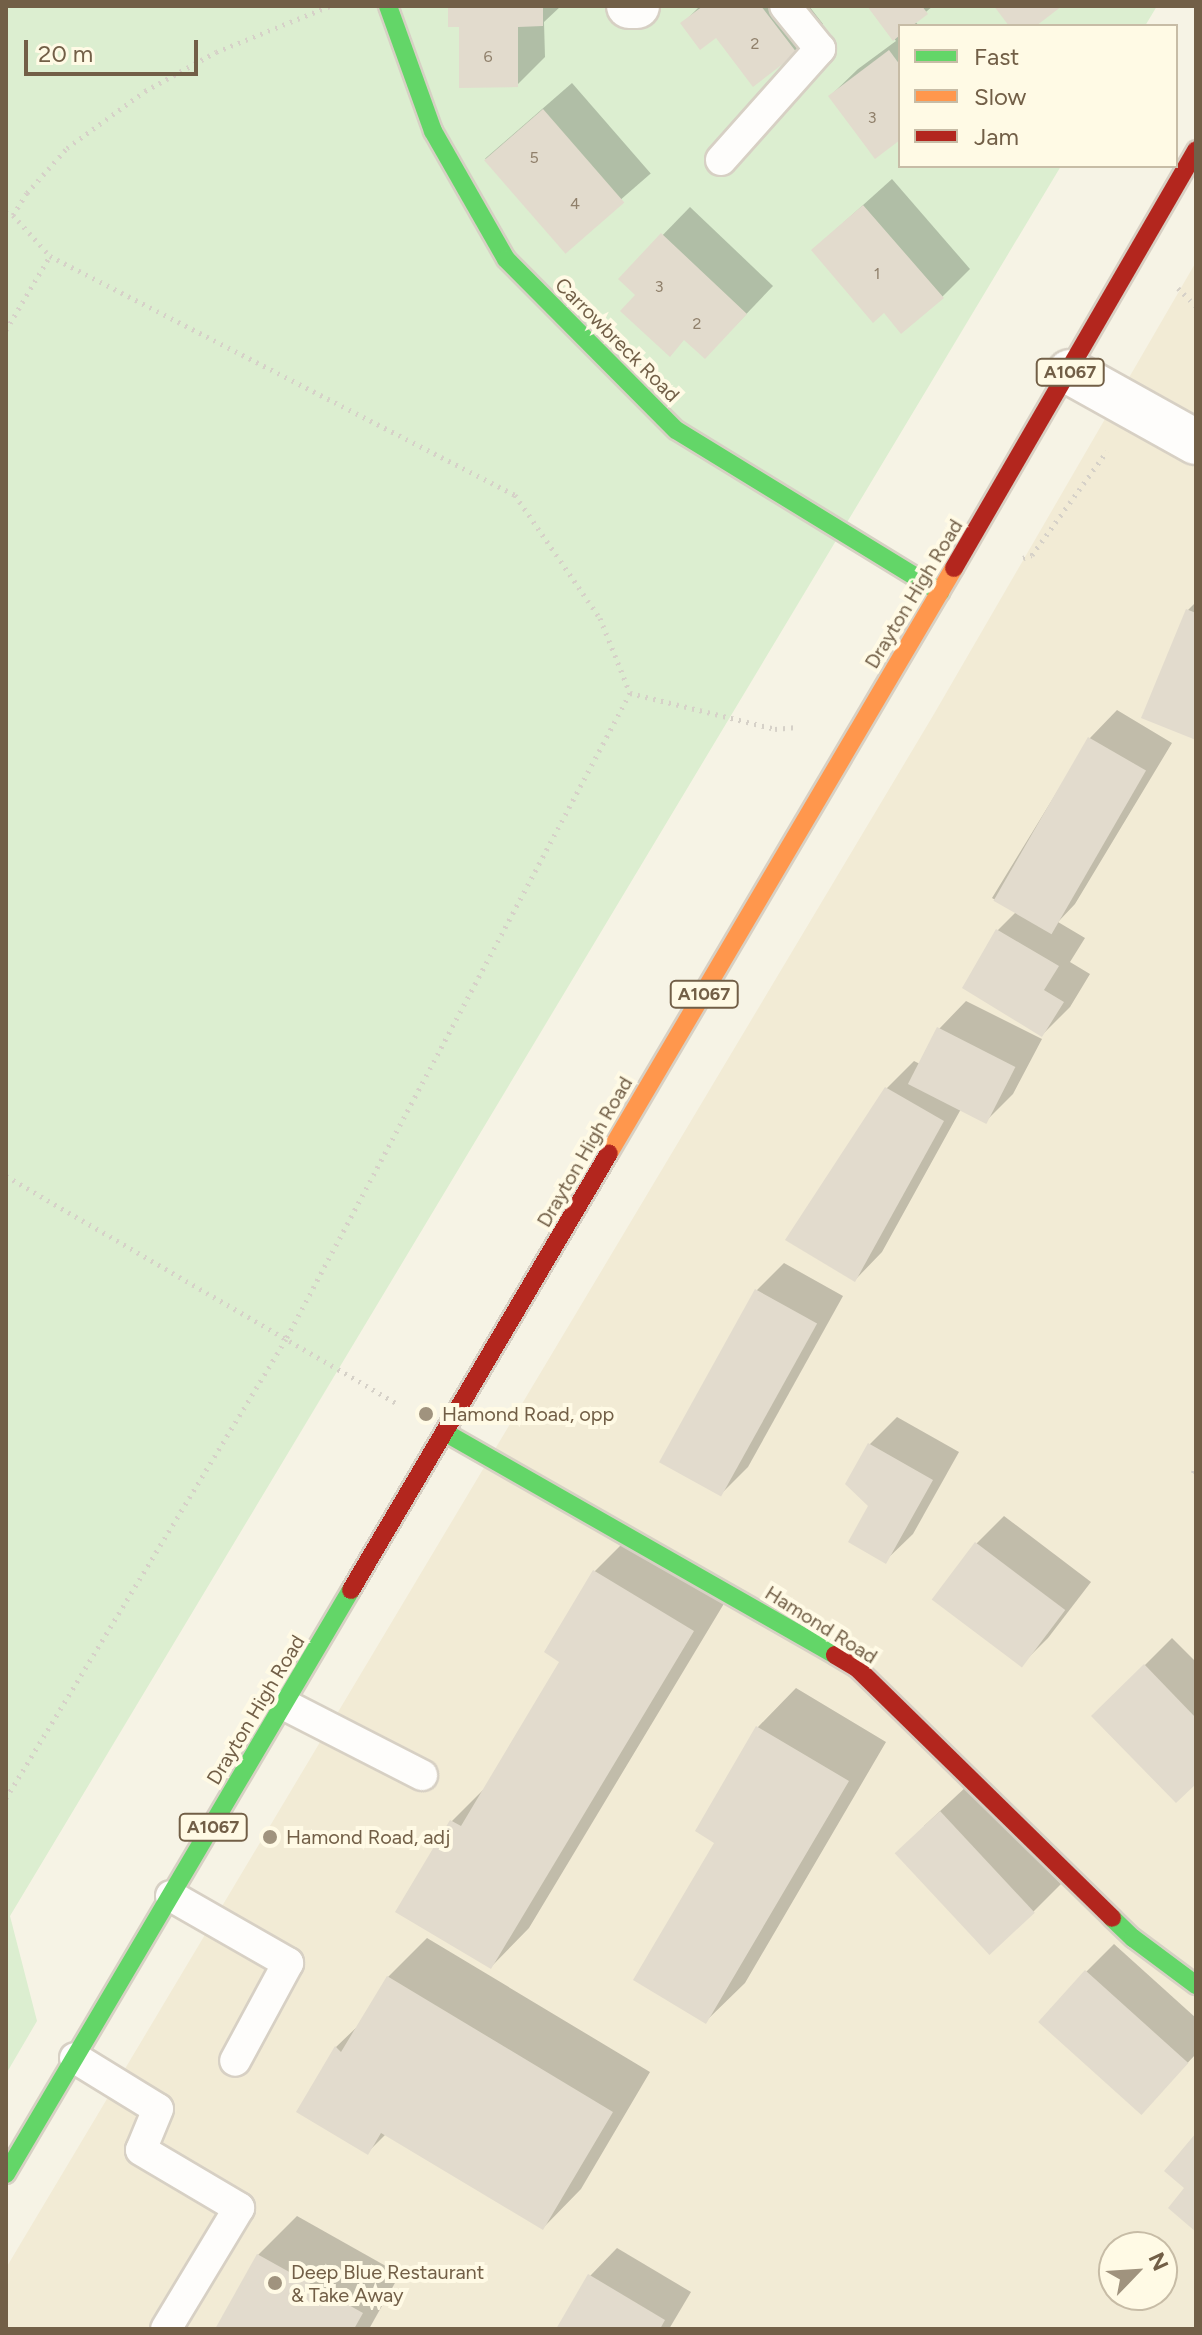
<!DOCTYPE html>
<html>
<head>
<meta charset="utf-8">
<style>
  body { margin:0 }
  #map { position:relative; width:1202px; height:2335px; overflow:hidden; background:#f6f3e5; font-family:Figtree,sans-serif }
  div>[style] { position:absolute }
  [style*='--x'] { left:calc(var(--x)*1px); top:calc(var(--y)*1px); width:calc(var(--w)*1px); rotate:calc(var(--a)*1deg) }
  .residential>* { inset:0; background:#f2ebd5 }
  .green>* { inset:0; background:#dceed0 }
  .shadow>* { inset:0; background:#0003; transform-origin:0 0 }
  .building>* { inset:0; background:#e2dbcd; transform-origin:0 0 }
  .path>* { height:5px; margin-top:-2.5px; transform-origin:0; background:repeating-linear-gradient(90deg,#d6d1c8 0 2px,transparent 0 8px) }
  .roads { filter:drop-shadow(2px 0 #d7d0c4) drop-shadow(-2px 0 #d7d0c4) drop-shadow(0 2px #d7d0c4) drop-shadow(0 -2px #d7d0c4) }
  .lane>* { height:30px; margin:-15px; padding:0 15px; transform-origin:15px; border-radius:15px; background:#fefdfb }
  .street>* { height:44px; margin:-22px; padding:0 22px; transform-origin:22px; border-radius:22px; background:#fefdfb }
  .fast>* { height:18px; margin:-9px; padding:0 9px; transform-origin:9px; border-radius:9px; background:#63d668 }
  .slow>* { height:18px; margin:-9px; padding:0 9px; transform-origin:9px; border-radius:9px; background:#ff974d }
  .jam>* { height:18px; margin:-9px; padding:0 9px; transform-origin:9px; border-radius:9px; background:#b3261e }
  .dots>* { width:22px; height:22px; translate:-50% -50%; box-sizing:border-box; border:4px solid #fffae5; border-radius:50% }
  span { translate:-50% -50%; white-space:nowrap; text-align:center; line-height:1.15; -webkit-text-stroke:8px #fffae5; paint-order:stroke }
  .number-label { font-size:16px; color:#90806b }
  .number-label span { -webkit-text-stroke-width:0 }
  .shield-label span { padding:2px 6px; background:#fffae5; border:2px solid; border-radius:6px; -webkit-text-stroke-width:0 }
  .shield-label { font-size:18px; color:#725f47; font-weight:700 }
  .street-label { font-size:20px; color:#725f47 }
  .poi-label { font-size:20px; color:#725f47 }
  .left { translate:0 -50%; text-align:left }
  .frame { position:absolute; inset:0; border:8px solid #725f47; pointer-events:none }
  .legend { position:absolute; left:898px; top:24px; width:280px; height:144px; box-sizing:border-box; background:#fffae5; border:2px solid #c7bca6; margin:0; padding:10px 14px; list-style:none; font-size:24px; color:#725f47 }
  .legend li { display:flex; align-items:center; gap:16px; height:40px }
  .legend b { width:40px; border:2px solid #c7bca6 }
  .north { position:absolute; left:1098px; top:2231px; width:80px; height:80px; box-sizing:border-box; background:#fffae5; border:2px solid #c7bca6; border-radius:50%; rotate:65deg; font-size:22px; font-weight:700; line-height:32px; text-align:center; color:#725f47 }
  .north::after { content:''; display:block; margin:auto; width:28px; height:36px; background:#a0937e; clip-path:polygon(50% 0,100% 100%,50% 72%,0 100%) }
  .scale { position:absolute; left:24px; top:40px; width:174px; height:36px; box-sizing:border-box; border:4px solid #725f47; border-top:0; padding-left:10px; font-size:24px; line-height:28px; white-space:nowrap; color:#725f47; -webkit-text-stroke:6px #fffae5; paint-order:stroke }
</style>
</head>
<body>
<div id="map">
  <div class="residential">
    <div style="clip-path:polygon(evenodd,1196px 262px,1196px 2329px,6px 2329px,6px 2268px,934px 714px,1196px 262px,1114px 2247px,1162px 2247px,1162px 2295px,1114px 2295px,1114px 2247px)"></div>
  </div>
  <div class="green">
    <div style="clip-path:polygon(6px 6px,1157px 6px,1145px 26px,900px 26px,900px 166px,1061px 166px,10px 1916px,37px 2021px,6px 2074px)"></div>
  </div>
  <div class="shadow">
    <div style="clip-path:polygon(450px 6px,561px 6px,544px 22px,545px 57px,517px 85px)"></div>
    <div style="clip-path:polygon(700px 6px,809px 6px,823px 24px,796px 51px,753px 84px,716px 35px,683px 23px)"></div>
    <div style="clip-path:polygon(870px 6px,933px 6px,915px 21px,919px 26px,900px 26px,900px 138px,830px 96px,858px 69px,896px 41px)"></div>
    <div style="left:572px;top:83px;width:120px;height:115px;rotate:49deg"></div>
    <div style="clip-path:polygon(892px 179px,970px 269px,942px 297px,813px 250px)"></div>
    <div style="clip-path:polygon(690px 207px,773px 286px,732px 329px,685px 338px,621px 278px)"></div>
    <div style="clip-path:polygon(1196px 602px,1196px 738px,1188px 610px)"></div>
    <div style="clip-path:polygon(1117px 710px,1172px 743px,1075px 904px,1058px 922px,1085px 938px,1070px 962px,1090px 974px,1070px 1007px,1042px 1035px,964px 987px,998px 930px,1016px 912px,992px 898px,1090px 738px)"></div>
    <div style="clip-path:polygon(966px 1001px,1042px 1039px,1013px 1094px,986px 1121px,961px 1109px,882px 1252px,855px 1280px,788px 1239px,887px 1088px,914px 1061px,920px 1064px,939px 1029px)"></div>
    <div style="clip-path:polygon(784px 1263px,843px 1296px,748px 1467px,720px 1495px,757px 1290px)"></div>
    <div style="clip-path:polygon(897px 1417px,959px 1452px,913px 1534px,885px 1561px,871px 1505px,870px 1444px)"></div>
    <div style="clip-path:polygon(1004px 1516px,1091px 1582px,1048px 1638px,1021px 1665px,934px 1600px,977px 1543px)"></div>
    <div style="clip-path:polygon(633px 1533px,731px 1592px,529px 1928px,491px 1967px,452px 1821px,487px 1786px,562px 1661px,594px 1572px)"></div>
    <div style="clip-path:polygon(1172px 1638px,1196px 1662px,1196px 1781px,1094px 1716px)"></div>
    <div style="clip-path:polygon(796px 1688px,886px 1742px,745px 1983px,706px 2021px,717px 1842px,697px 1830px,758px 1727px)"></div>
    <div style="clip-path:polygon(968px 1785px,1061px 1884px,1033px 1912px,924px 1826px)"></div>
    <div style="clip-path:polygon(427px 1938px,650px 2072px,581px 2189px,543px 2228px,386px 2134px,368px 2152px,336px 2047px,361px 2023px,388px 1977px)"></div>
    <div style="clip-path:polygon(1114px 1944px,1196px 2018px,1196px 2054px,1141px 2112px,1086px 1972px)"></div>
    <div style="clip-path:polygon(297px 2216px,400px 2274px,369px 2329px,217px 2329px,258px 2255px)"></div>
    <div style="clip-path:polygon(617px 2248px,691px 2292px,669px 2329px,558px 2329px,590px 2276px)"></div>
  </div>
  <div class="building">
    <div style="clip-path:polygon(448px 6px,543px 6px,543px 26px,518px 27px,518px 87px,459px 88px,459px 27px,448px 27px)"></div>
    <div style="clip-path:polygon(703px 6px,761px 6px,797px 53px,753px 87px,716px 38px,700px 50px,680px 23px)"></div>
    <div style="clip-path:polygon(867px 6px,922px 6px,928px 14px,912px 26px,900px 26px,900px 35px,893px 41px)"></div>
    <div style="clip-path:polygon(994px 6px,1062px 6px,1036px 26px,1009px 26px)"></div>
    <div style="clip-path:polygon(889px 50px,900px 65px,900px 140px,875px 159px,828px 96px)"></div>
    <div style="left:543px;top:109px;width:124px;height:78px;rotate:49deg"></div>
    <div style="clip-path:polygon(863px 205px,944px 298px,901px 334px,884px 313px,873px 323px,811px 250px)"></div>
    <div style="clip-path:polygon(661px 233px,747px 314px,705px 359px,684px 340px,670px 357px,620px 311px,635px 295px,618px 279px)"></div>
    <div style="clip-path:polygon(1186px 609px,1196px 613px,1196px 740px,1141px 718px)"></div>
    <div style="left:1088px;top:737px;width:67px;height:189px;rotate:30deg"></div>
    <div style="clip-path:polygon(996px 929px,1059px 966px,1044px 990px,1064px 1002px,1042px 1037px,962px 988px)"></div>
    <div style="left:937px;top:1027px;width:88px;height:64px;rotate:27deg"></div>
    <div style="clip-path:polygon(885px 1087px,944px 1121px,855px 1282px,785px 1240px)"></div>
    <div style="left:755px;top:1289px;width:71px;height:198px;rotate:29deg"></div>
    <div style="clip-path:polygon(868px 1443px,933px 1480px,886px 1564px,848px 1542px,868px 1506px,845px 1484px)"></div>
    <div style="left:975px;top:1542px;width:113px;height:72px;rotate:37deg"></div>
    <div style="clip-path:polygon(593px 1570px,694px 1631px,491px 1969px,395px 1912px,450px 1820px,461px 1826px,559px 1662px,544px 1652px)"></div>
    <div style="clip-path:polygon(1144px 1664px,1196px 1718px,1196px 1784px,1176px 1803px,1091px 1716px)"></div>
    <div style="clip-path:polygon(756px 1726px,849px 1781px,706px 2024px,633px 1980px,714px 1843px,695px 1831px)"></div>
    <div style="left:940px;top:1811px;width:139px;height:62px;rotate:47deg"></div>
    <div style="left:1085px;top:1970px;width:139px;height:70px;rotate:42deg"></div>
    <div style="clip-path:polygon(387px 1976px,613px 2112px,543px 2230px,381px 2133px,368px 2155px,296px 2112px,335px 2046px,341px 2052px)"></div>
    <div style="clip-path:polygon(1196px 2133px,1196px 2232px,1168px 2208px,1184px 2188px,1164px 2171px)"></div>
    <div style="clip-path:polygon(257px 2254px,363px 2313px,354px 2329px,215px 2329px)"></div>
    <div style="clip-path:polygon(588px 2274px,665px 2320px,660px 2329px,556px 2329px)"></div>
  </div>
  <div class="path">
    <div style="--x:6;--y:213;--w:7;--a:16"></div>
    <div style="--x:13;--y:215;--w:55;--a:47.9"></div>
    <div style="--x:13;--y:215;--w:26;--a:-58"></div>
    <div style="--x:27;--y:193;--w:60;--a:-48.4"></div>
    <div style="--x:67;--y:148;--w:97;--a:-36.2"></div>
    <div style="--x:145;--y:91;--w:81;--a:-28.8"></div>
    <div style="--x:216;--y:52;--w:123;--a:-22"></div>
    <div style="--x:1178;--y:288;--w:25;--a:45"></div>
    <div style="--x:6;--y:330;--w:86;--a:-59.3"></div>
    <div style="--x:50;--y:256;--w:523;--a:27.2"></div>
    <div style="--x:515;--y:495;--w:150;--a:55.4"></div>
    <div style="--x:600;--y:618;--w:81;--a:68.2"></div>
    <div style="--x:630;--y:693;--w:732;--a:118.04"></div>
    <div style="--x:286;--y:1339;--w:538;--a:121.38"></div>
    <div style="--x:1023;--y:558;--w:9;--a:-18"></div>
    <div style="--x:1032;--y:555;--w:128;--a:-54.2"></div>
    <div style="--x:630;--y:693;--w:149;--a:13.9"></div>
    <div style="--x:775;--y:729;--w:22;--a:-5"></div>
    <div style="--x:6;--y:1176;--w:455;--a:30.2"></div>
    <div style="--x:1193;--y:1473;--w:6;--a:-59"></div>
  </div>
  <div class="roads">
    <div class="lane">
      <div style="--x:721;--y:160;--w:149;--a:-48.3"></div>
      <div style="--x:820;--y:49;--w:55;--a:-129.1"></div>
      <div style="--x:285;--y:1705;--w:154;--a:27.1"></div>
      <div style="--x:171;--y:1896;--w:135;--a:29.8"></div>
      <div style="--x:288;--y:1963;--w:111;--a:118.4"></div>
      <div style="--x:75;--y:2058;--w:97;--a:31.6"></div>
      <div style="--x:158;--y:2109;--w:44;--a:112.5"></div>
      <div style="--x:141;--y:2150;--w:114;--a:30.6"></div>
      <div style="--x:239;--y:2208;--w:141;--a:121.1"></div>
    </div>
    <div class="street">
      <div style="--x:629;--y:6;--w:8;--a:0"></div>
      <div style="--x:1070;--y:372;--w:144;--a:29.1"></div>
    </div>
    <div class="fast">
      <div style="--x:388;--y:6;--w:133;--a:70.2"></div>
      <div style="--x:433;--y:131;--w:147;--a:60.3"></div>
      <div style="--x:506;--y:259;--w:241;--a:45.2"></div>
      <div style="--x:676;--y:430;--w:310;--a:31.5"></div>
      <div style="--x:446;--y:1433;--w:448;--a:29.7"></div>
      <div style="--x:1112;--y:1918;--w:29;--a:44"></div>
      <div style="--x:1133;--y:1938;--w:79;--a:36.7"></div>
      <div style="--x:6;--y:2174;--w:678;--a:-59.43"></div>
    </div>
    <div class="slow">
      <div style="--x:609;--y:1153;--w:679;--a:-59.47"></div>
    </div>
    <div class="jam">
      <div style="--x:954;--y:568;--w:483;--a:-59.9"></div>
      <div style="--x:351;--y:1590;--w:507;--a:-59.44"></div>
      <div style="--x:835;--y:1655;--w:26;--a:31"></div>
      <div style="--x:857;--y:1668;--w:357;--a:44.4"></div>
    </div>
  </div>
  <div class="dots">
    <div style="left:426px;top:1414px;background:#a0937e"></div>
    <div style="left:270px;top:1837px;background:#a0937e"></div>
    <div style="left:275px;top:2283px;background:#a0937e"></div>
  </div>
  <div class="number-label">
    <span style="left:755px;top:44px">2</span>
    <span style="left:488px;top:57px">6</span>
    <span style="left:872px;top:118px">3</span>
    <span style="left:534px;top:158px">5</span>
    <span style="left:575px;top:204px">4</span>
    <span style="left:877px;top:274px">1</span>
    <span style="left:659px;top:287px">3</span>
    <span style="left:697px;top:324px">2</span>
  </div>
  <div class="shield-label">
    <span style="left:1070px;top:372px">A1067</span>
    <span style="left:704px;top:994px">A1067</span>
    <span style="left:213px;top:1827px">A1067</span>
  </div>
  <div class="street-label">
    <span style="left:617px;top:340px;rotate:45deg">Carrowbreck Road</span>
    <span style="left:914px;top:594px;rotate:-59deg">Drayton High Road</span>
    <span style="left:585px;top:1152px;rotate:-60deg">Drayton High Road</span>
    <span style="left:821px;top:1625px;rotate:32deg">Hamond Road</span>
    <span style="left:256px;top:1710px;rotate:-59deg">Drayton High Road</span>
  </div>
  <div class="poi-label">
    <span class="left" style="left:442px;top:1414px">Hamond Road, opp</span>
    <span class="left" style="left:286px;top:1837px">Hamond Road, adj</span>
    <span class="left" style="left:291px;top:2284px">Deep Blue Restaurant<br>&amp; Take Away</span>
  </div>
  <div class="frame"></div>
  <ul class="legend">
  <li><b style="height:10px;background:#63d668"></b>Fast</li>
  <li><b style="height:10px;background:#ff974d"></b>Slow</li>
  <li><b style="height:10px;background:#b3261e"></b>Jam</li>
  </ul>
  <div class="north">N</div>
  <div class="scale">20 m</div>
</div>
</body>
</html>
